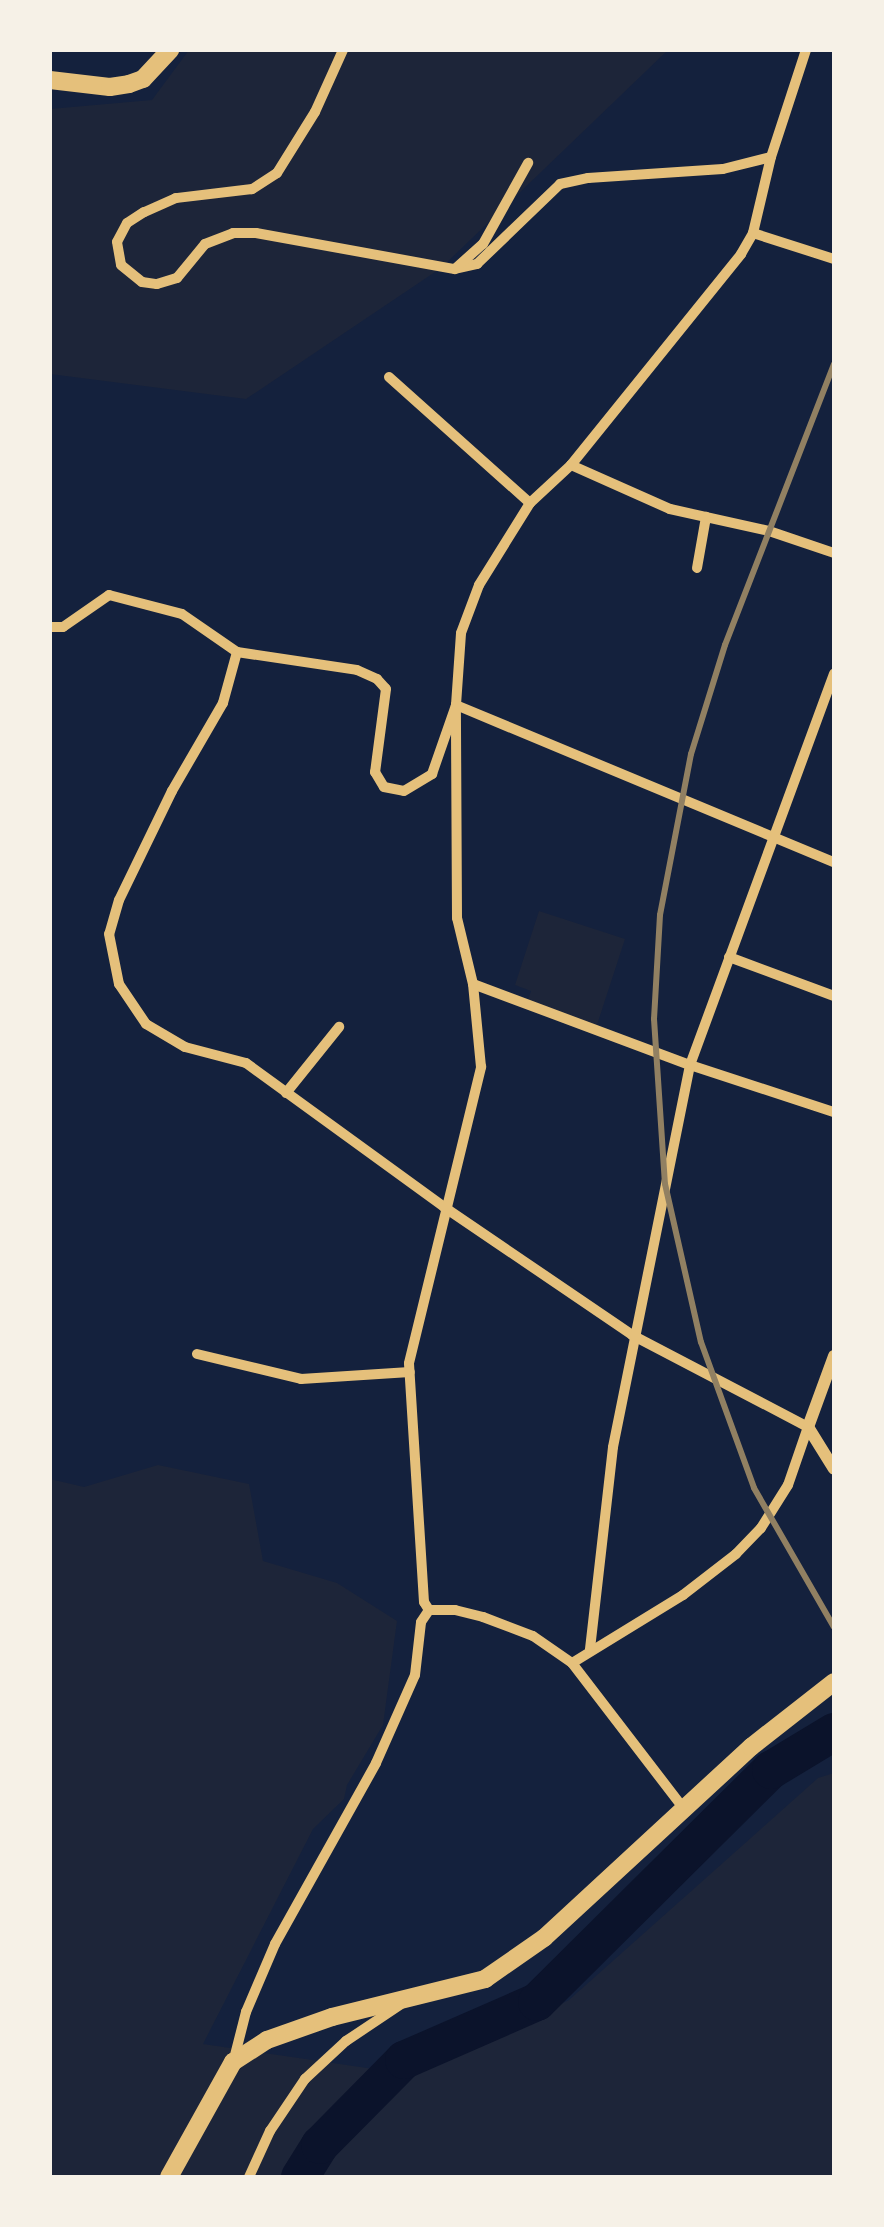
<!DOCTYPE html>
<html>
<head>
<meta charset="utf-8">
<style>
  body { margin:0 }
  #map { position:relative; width:884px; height:2227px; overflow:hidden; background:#14213d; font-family:Quicksand,sans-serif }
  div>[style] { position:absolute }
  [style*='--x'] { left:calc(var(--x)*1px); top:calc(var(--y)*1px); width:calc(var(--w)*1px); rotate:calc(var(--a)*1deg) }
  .green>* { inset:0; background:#1d2539 }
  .river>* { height:38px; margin:-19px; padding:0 19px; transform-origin:19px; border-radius:19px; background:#0b132b }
  .minor>* { height:10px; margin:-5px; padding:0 5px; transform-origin:5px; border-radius:5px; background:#e5c07b }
  .tertiary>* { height:12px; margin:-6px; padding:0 6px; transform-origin:6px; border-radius:6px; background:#e5c07b }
  .primary>* { height:18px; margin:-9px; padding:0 9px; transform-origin:9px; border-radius:9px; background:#e5c07b }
  .rail>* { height:6px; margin:-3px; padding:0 3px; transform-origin:3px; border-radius:3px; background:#918062 }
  span { translate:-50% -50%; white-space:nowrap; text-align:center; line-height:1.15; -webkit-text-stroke:10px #f6f1e7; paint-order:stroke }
  .frame { position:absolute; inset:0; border:52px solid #f6f1e7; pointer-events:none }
</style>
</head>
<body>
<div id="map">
  <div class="green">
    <div style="clip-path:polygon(189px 50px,668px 50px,441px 268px,246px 399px,50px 374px,50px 109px,152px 100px)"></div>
    <div style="clip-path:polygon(539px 911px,625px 939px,595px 1031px,525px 1009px,531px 991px,515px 985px)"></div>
    <div style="clip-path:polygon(158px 1465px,249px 1484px,263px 1561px,337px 1583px,397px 1621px,383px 1725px,347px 1785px,344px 1799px,313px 1829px,203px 2044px,415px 2075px,569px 2000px,818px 1778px,834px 1773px,834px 2177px,50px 2177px,50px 1479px,84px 1487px)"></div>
  </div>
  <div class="river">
    <div style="--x:300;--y:2177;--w:38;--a:-58"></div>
    <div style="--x:320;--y:2145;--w:120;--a:-45.3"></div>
    <div style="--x:404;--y:2060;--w:145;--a:-23.6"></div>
    <div style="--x:537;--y:2002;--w:330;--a:-44.8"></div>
    <div style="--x:771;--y:1770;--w:74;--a:-31.1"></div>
  </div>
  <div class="minor">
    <div style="--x:343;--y:50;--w:68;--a:114.3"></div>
    <div style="--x:315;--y:112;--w:72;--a:121.9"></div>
    <div style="--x:277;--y:173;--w:30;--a:147"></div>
    <div style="--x:252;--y:189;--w:77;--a:173.2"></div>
    <div style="--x:176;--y:198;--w:35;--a:156"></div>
    <div style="--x:144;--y:212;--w:20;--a:147"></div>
    <div style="--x:127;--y:223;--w:21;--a:118"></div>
    <div style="--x:117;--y:242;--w:23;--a:80"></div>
    <div style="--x:121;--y:265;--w:27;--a:39"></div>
    <div style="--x:142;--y:282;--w:15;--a:8"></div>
    <div style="--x:157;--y:284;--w:21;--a:-17"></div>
    <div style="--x:177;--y:278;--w:44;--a:-50.5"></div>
    <div style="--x:205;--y:244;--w:30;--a:-21"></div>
    <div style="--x:233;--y:233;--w:23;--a:0"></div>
    <div style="--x:256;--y:233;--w:202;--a:10.3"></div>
    <div style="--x:455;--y:269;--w:23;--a:-13"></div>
    <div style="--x:477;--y:264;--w:115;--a:-43.9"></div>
    <div style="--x:560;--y:184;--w:29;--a:-12"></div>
    <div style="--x:588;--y:178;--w:135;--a:-3.8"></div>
    <div style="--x:723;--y:169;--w:49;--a:-14"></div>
    <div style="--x:753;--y:233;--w:85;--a:17.8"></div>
    <div style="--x:456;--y:268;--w:36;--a:-42"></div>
    <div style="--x:483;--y:244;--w:93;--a:-60.9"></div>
    <div style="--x:389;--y:377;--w:189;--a:41.8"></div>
    <div style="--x:571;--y:465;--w:108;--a:24"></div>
    <div style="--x:670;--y:509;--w:101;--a:12.5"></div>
    <div style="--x:769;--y:531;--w:69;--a:18.7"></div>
    <div style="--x:697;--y:568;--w:52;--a:-80"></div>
    <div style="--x:50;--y:627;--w:13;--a:0"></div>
    <div style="--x:63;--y:627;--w:56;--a:-34.8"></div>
    <div style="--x:109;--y:595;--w:75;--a:14.6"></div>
    <div style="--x:182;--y:614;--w:67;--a:34.6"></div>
    <div style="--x:237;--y:652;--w:53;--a:105.4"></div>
    <div style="--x:223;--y:703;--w:102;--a:120.1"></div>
    <div style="--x:172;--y:791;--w:121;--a:115.9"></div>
    <div style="--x:119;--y:900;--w:35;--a:106"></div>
    <div style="--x:109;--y:934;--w:51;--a:78.7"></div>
    <div style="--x:119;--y:984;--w:48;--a:56"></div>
    <div style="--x:146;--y:1024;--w:45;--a:30.5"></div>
    <div style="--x:185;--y:1047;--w:63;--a:14.7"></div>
    <div style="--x:246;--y:1063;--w:245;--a:36"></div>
    <div style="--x:444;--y:1207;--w:227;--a:34.2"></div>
    <div style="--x:632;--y:1335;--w:199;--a:27.6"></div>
    <div style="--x:808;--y:1427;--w:61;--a:109"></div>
    <div style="--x:788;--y:1485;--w:51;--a:122.1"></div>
    <div style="--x:761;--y:1528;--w:36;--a:134"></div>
    <div style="--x:736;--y:1554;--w:67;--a:142.3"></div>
    <div style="--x:683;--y:1595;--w:130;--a:148.5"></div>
    <div style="--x:237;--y:652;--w:121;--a:8.5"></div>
    <div style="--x:357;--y:670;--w:22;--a:24"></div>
    <div style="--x:377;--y:679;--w:13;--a:48"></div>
    <div style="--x:386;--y:689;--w:84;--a:97.5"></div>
    <div style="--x:375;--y:772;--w:17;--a:59"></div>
    <div style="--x:384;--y:787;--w:20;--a:11"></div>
    <div style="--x:404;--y:791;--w:33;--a:-31"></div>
    <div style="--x:432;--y:774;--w:73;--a:-70.8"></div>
    <div style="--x:456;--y:705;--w:409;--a:22.6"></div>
    <div style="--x:729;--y:957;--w:112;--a:20.4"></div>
    <div style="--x:473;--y:984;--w:232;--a:20.5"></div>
    <div style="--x:690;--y:1065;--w:151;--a:18.1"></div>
    <div style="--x:286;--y:1093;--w:85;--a:-51.2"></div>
    <div style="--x:197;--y:1354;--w:107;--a:13.5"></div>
    <div style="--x:301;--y:1379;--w:109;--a:-3.7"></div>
    <div style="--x:429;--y:1610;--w:9;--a:-122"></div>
    <div style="--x:424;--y:1602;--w:239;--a:-93.6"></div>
    <div style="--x:409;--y:1363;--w:305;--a:-76.3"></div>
    <div style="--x:481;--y:1067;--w:83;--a:-95.5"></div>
    <div style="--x:473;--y:984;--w:68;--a:-103.6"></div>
    <div style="--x:457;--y:918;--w:213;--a:-90.3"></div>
    <div style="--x:456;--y:705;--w:72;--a:-86"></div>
    <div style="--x:461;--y:633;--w:51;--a:-69.4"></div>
    <div style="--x:479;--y:585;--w:97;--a:-58.1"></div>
    <div style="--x:530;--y:503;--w:56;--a:-42.8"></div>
    <div style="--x:571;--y:465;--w:271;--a:-51.1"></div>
    <div style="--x:741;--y:254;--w:24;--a:-60"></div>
    <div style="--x:753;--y:233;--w:78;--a:-76.7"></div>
    <div style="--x:771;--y:157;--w:113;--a:-71.9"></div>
    <div style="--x:429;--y:1610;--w:26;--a:0"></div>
    <div style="--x:455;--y:1610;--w:29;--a:14"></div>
    <div style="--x:483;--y:1617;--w:53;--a:20.8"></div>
    <div style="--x:533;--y:1636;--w:47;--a:34.7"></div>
    <div style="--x:572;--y:1663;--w:184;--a:52.5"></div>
    <div style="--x:590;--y:1649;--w:203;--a:-83.5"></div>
    <div style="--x:613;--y:1447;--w:390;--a:-78.6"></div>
    <div style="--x:690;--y:1065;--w:417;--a:-69.8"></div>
    <div style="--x:234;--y:2059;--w:49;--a:-75.7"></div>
    <div style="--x:246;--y:2012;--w:74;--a:-66.9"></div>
    <div style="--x:275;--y:1944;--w:207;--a:-60.8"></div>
    <div style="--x:376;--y:1763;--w:96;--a:-66.1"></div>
    <div style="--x:415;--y:1675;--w:53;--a:-83.5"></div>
    <div style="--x:421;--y:1622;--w:14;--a:-56"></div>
    <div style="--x:249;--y:2177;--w:51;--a:-65.5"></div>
    <div style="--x:270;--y:2131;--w:63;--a:-56.1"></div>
    <div style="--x:305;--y:2079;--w:56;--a:-42.8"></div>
    <div style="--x:346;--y:2041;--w:65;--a:-33.7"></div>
  </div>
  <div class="tertiary">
    <div style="--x:834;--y:1356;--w:76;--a:110.1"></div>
    <div style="--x:808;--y:1427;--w:49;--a:58.2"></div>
  </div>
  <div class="primary">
    <div style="--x:50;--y:80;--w:60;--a:6.7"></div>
    <div style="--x:110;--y:87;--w:19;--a:-9"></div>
    <div style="--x:129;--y:84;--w:15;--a:-20"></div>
    <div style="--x:143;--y:79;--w:40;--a:-47"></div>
    <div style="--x:169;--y:2177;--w:132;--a:-60.9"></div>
    <div style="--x:233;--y:2062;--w:40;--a:-32.9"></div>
    <div style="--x:267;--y:2040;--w:69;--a:-19.5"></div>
    <div style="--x:332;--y:2017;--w:158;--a:-13.9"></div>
    <div style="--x:485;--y:1979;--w:72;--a:-34.8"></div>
    <div style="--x:544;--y:1938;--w:282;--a:-42.7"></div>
    <div style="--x:751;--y:1747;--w:105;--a:-38.1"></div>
  </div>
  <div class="rail">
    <div style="--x:834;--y:364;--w:301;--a:111.2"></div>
    <div style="--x:725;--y:645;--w:114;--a:107.3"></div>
    <div style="--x:691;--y:754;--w:164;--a:100.9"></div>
    <div style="--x:660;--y:915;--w:104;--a:93.3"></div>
    <div style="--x:654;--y:1019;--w:165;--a:86.2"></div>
    <div style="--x:665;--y:1184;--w:162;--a:77.2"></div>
    <div style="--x:701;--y:1342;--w:155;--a:70"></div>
    <div style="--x:754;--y:1488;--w:160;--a:60.1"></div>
  </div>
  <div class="frame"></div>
</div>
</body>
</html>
